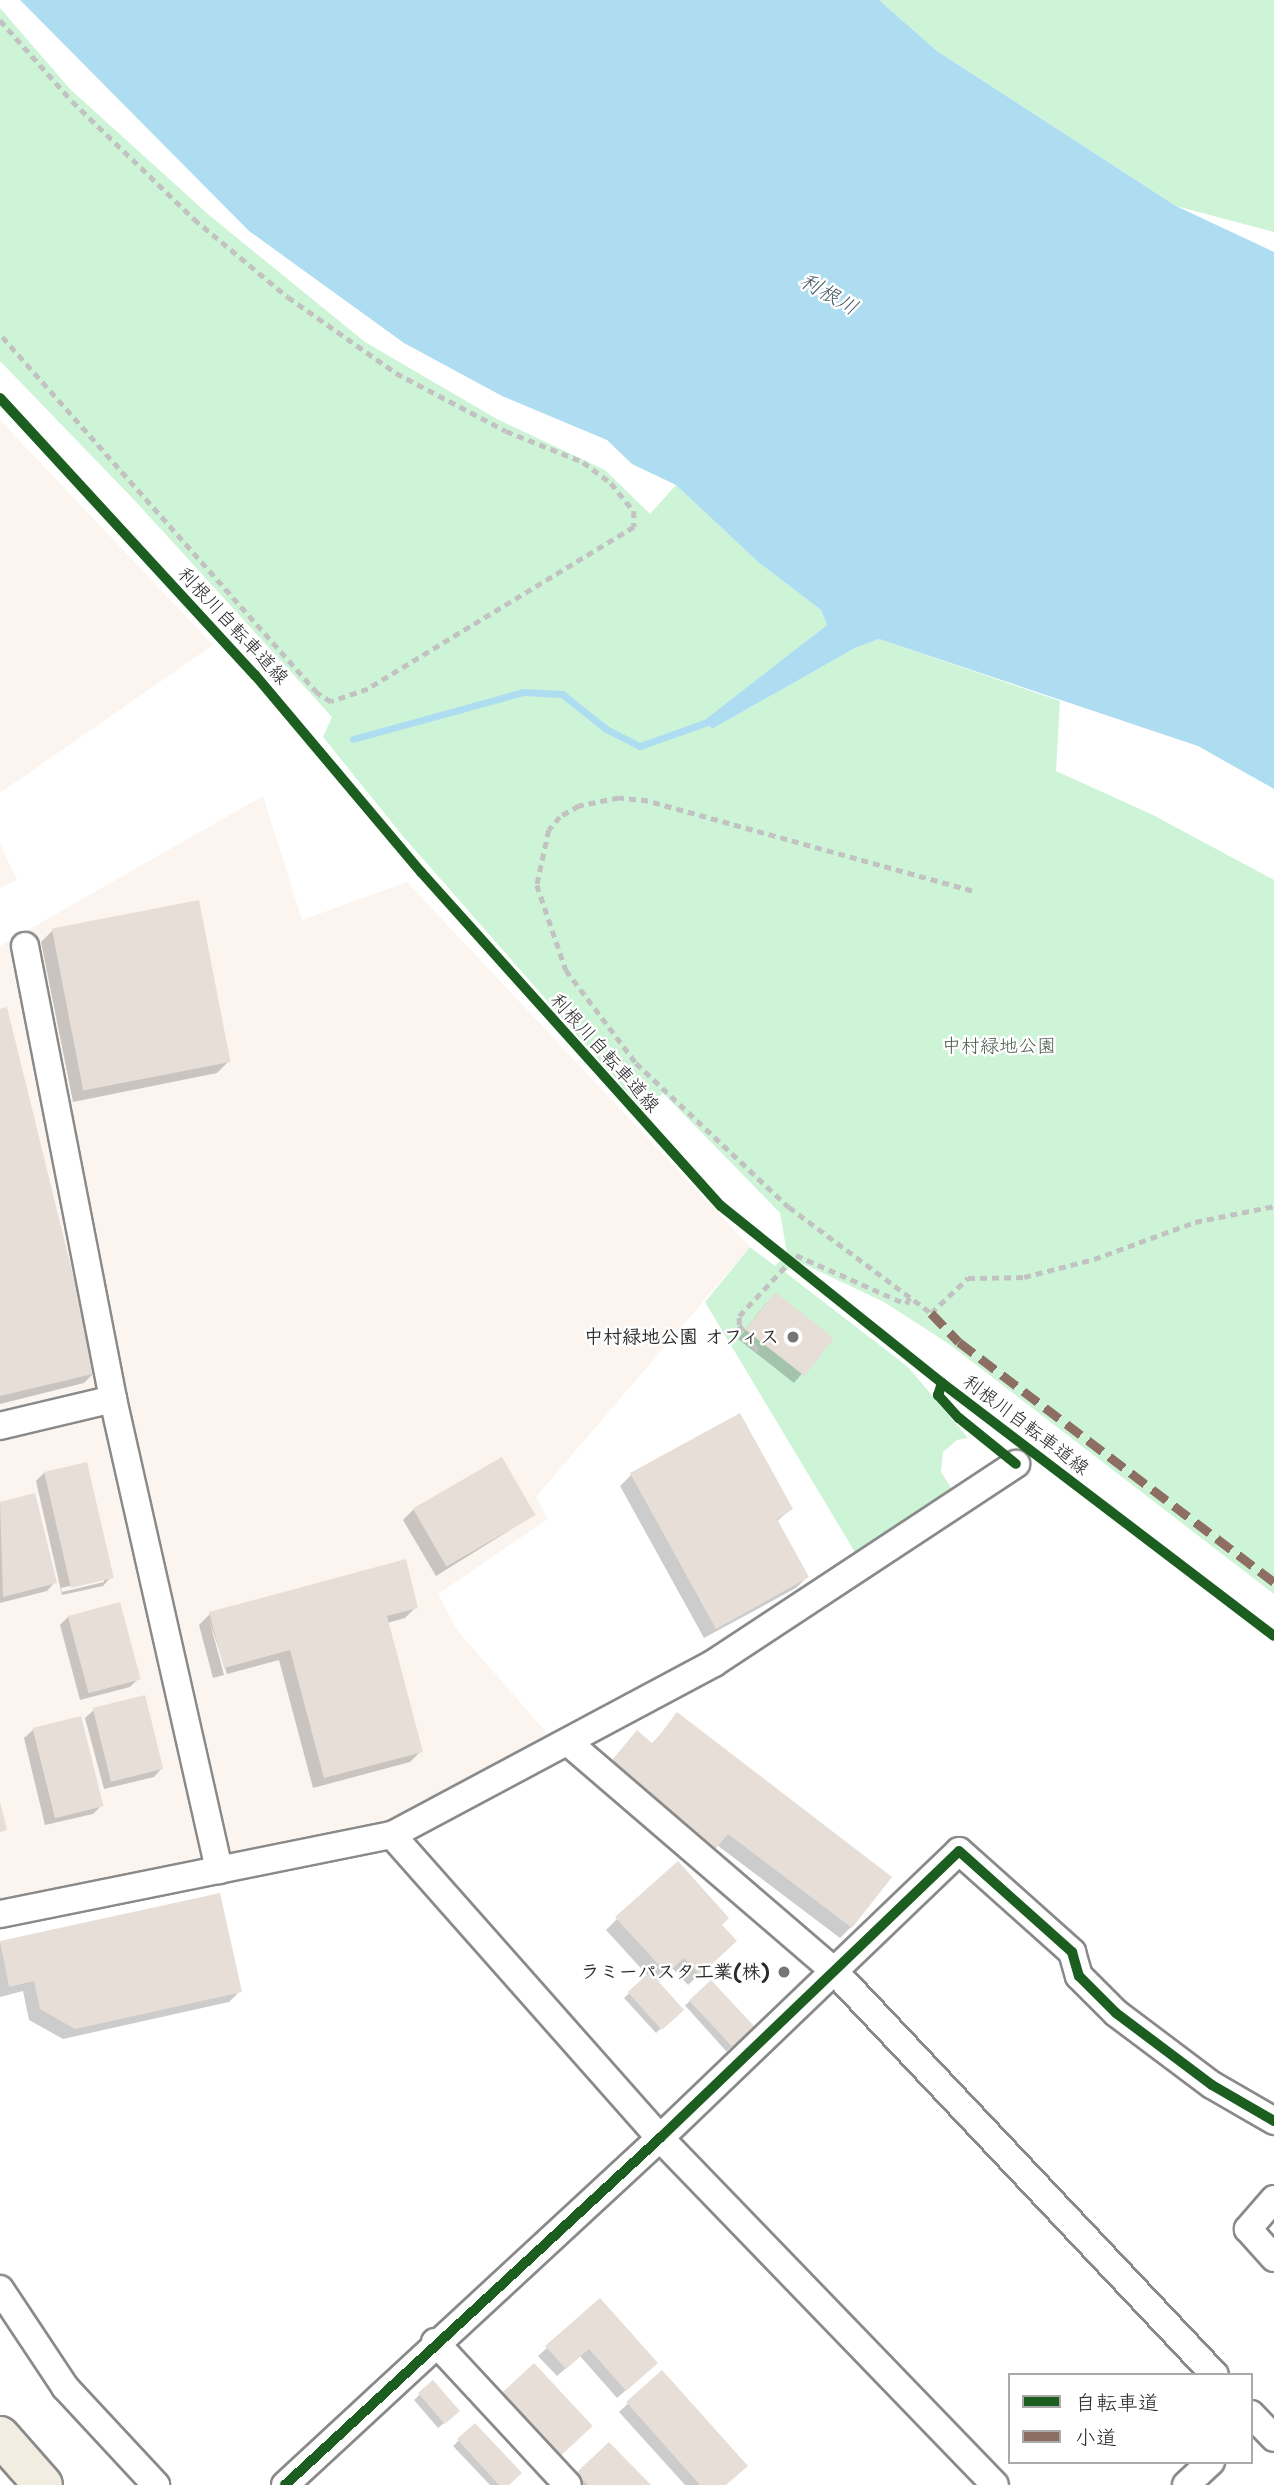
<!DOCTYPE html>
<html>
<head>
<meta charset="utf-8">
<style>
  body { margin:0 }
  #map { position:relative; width:1274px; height:2485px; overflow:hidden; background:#fff; font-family:"Shantell Sans","Klee One",sans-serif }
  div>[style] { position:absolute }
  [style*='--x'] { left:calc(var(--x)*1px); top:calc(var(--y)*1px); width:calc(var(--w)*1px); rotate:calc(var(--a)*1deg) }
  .built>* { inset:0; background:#fcf5ef }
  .green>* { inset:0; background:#cef4d7 }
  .water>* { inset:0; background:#aeddf2 }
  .shadow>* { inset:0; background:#0003; transform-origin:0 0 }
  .stream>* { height:7px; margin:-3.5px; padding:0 3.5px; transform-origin:3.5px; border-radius:3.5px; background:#aeddf2 }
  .building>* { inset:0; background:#e7ded7; transform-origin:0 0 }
  .path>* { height:4.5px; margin-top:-2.25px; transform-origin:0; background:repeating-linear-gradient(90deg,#c2c2c2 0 7px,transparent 0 12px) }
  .roads { filter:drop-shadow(2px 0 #8a8a8a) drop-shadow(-2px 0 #8a8a8a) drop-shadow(0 2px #8a8a8a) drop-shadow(0 -2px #8a8a8a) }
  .street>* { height:26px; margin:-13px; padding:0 13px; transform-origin:13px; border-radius:13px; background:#fff }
  .highway>* { height:38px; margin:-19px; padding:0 19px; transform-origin:19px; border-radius:19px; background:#f1ede1 }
  .quiet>* { height:9px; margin-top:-4.5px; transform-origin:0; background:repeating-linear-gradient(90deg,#8d6e63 0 18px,transparent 0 27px) }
  .cycleway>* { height:10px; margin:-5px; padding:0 5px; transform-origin:5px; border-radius:5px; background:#1b5e20 }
  .dots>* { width:19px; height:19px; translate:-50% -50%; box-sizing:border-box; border:4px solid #fff; border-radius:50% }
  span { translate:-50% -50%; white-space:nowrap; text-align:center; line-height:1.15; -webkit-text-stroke:5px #fff; paint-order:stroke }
  .street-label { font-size:19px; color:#2b2b2b }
  .park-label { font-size:19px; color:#4a5b4e }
  .poi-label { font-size:19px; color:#2b2b2b; font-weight:700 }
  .right { translate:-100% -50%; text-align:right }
  .water-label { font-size:21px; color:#485c65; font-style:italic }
  .legend { position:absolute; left:1008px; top:2373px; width:245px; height:91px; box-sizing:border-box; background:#fff; border:2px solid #aaa; margin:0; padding:9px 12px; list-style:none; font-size:21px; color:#2b2b2b }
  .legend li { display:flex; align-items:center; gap:14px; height:35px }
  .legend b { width:35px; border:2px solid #aaa }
</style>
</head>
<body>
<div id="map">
  <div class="built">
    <div style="clip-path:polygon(0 420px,213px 645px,0 793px)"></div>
    <div style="clip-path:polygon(263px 796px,302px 920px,407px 882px,750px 1247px,536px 1497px,548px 1519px,438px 1594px,457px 1630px,553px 1740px,391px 1825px,0 1903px,0 946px)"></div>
    <div style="clip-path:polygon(0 844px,17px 880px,0 888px)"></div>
  </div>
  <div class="green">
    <div style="clip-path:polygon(879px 0,1274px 0,1274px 232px,1176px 206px,937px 51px)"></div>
    <div style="clip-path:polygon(0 8px,70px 89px,209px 215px,365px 342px,497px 419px,605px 470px,650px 514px,676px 485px,758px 562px,821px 610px,827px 625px,707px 719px,712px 729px,855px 648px,879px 639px,1060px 701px,1056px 771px,1153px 815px,1274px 880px,1274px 1594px,949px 1344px,884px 1302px,797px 1261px,785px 1272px,908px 1367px,968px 1438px,957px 1440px,943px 1452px,941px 1472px,953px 1491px,856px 1554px,705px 1302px,750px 1247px,775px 1266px,787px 1253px,780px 1213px,663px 1093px,643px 1110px,402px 835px,323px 737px,332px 717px,137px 503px,0 361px)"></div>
  </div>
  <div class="water">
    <div style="clip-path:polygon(20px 0,879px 0,937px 51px,1176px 206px,1274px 252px,1274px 789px,1198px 746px,879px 639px,855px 648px,712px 729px,706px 719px,827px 625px,821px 610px,758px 562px,676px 485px,632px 464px,607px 440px,502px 396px,404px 343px,249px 231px)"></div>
  </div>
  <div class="shadow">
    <div style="clip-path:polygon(52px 931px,228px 1062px,217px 1073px,73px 1102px,41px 942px)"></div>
    <div style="clip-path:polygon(0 1010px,95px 1372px,84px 1383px,0 1404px)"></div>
    <div style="clip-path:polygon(767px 1302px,831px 1339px,794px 1383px,738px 1339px)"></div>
    <div style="clip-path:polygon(739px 1415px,791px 1509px,776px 1522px,807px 1577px,796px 1588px,704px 1638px,620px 1486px,631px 1475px)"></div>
    <div style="clip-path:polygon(evenodd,85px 1464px,111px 1577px,103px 1586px,62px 1595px,36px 1481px,44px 1473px,85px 1464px,104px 1578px,104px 1582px,62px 1592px,61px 1588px,104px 1578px)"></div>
    <div style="clip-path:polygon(34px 1495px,55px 1582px,47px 1591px,0 1603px,0 1504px)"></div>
    <div style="clip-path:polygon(414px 1509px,534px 1515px,436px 1576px,403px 1520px)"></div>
    <div style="clip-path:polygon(416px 1607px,405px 1618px,387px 1623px,421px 1751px,410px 1762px,313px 1788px,279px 1660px,227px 1674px,209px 1619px,224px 1675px,213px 1678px,199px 1625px,210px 1614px)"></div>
    <div style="clip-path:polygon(69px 1616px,138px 1679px,130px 1687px,80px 1700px,60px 1625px)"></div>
    <div style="clip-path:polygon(94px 1710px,162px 1768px,154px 1777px,104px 1789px,85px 1718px)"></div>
    <div style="clip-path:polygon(677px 1715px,851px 1927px,840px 1938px,717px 1845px,599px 1776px,626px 1744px,651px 1745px)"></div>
    <div style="clip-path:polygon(33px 1730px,101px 1806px,93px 1814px,45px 1825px,24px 1738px)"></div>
    <div style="clip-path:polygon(219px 1895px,240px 1991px,229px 2002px,63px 2039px,29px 2020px,23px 1991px,0 1997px,0 1943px)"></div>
    <div style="clip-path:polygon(617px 1919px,720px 1925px,723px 1952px,688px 1985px,672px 1968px,657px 1982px,681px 2009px,656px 2033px,624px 1998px,648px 1976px,606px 1930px)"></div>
    <div style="left:711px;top:1982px;width:62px;height:35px;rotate:48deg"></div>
    <div style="clip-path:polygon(600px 2300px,648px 2371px,617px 2398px,580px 2356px,557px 2376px,538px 2356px)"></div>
    <div style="clip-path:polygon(662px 2372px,725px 2485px,685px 2485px,619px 2412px)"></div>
    <div style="clip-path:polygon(433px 2382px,453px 2416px,438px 2428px,414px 2400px)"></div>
    <div style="clip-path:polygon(475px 2425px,507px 2485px,490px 2485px,453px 2446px)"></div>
    <div style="clip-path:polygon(609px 2444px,648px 2485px,572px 2485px,569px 2482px)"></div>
  </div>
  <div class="stream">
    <div style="--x:353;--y:739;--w:177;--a:-15.4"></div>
    <div style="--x:524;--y:692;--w:38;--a:3"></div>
    <div style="--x:562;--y:694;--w:56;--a:38.5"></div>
    <div style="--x:606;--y:729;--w:38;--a:27"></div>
    <div style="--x:640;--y:746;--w:81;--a:-19.6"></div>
  </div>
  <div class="building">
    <div style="left:199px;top:900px;width:165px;height:150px;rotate:79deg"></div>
    <div style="clip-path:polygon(7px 1007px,97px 1373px,0 1396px,0 1009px)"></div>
    <div style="left:775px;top:1292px;width:75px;height:48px;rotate:38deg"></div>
    <div style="clip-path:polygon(740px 1413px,793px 1509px,777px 1519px,809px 1577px,716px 1629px,630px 1473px)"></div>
    <div style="left:502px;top:1457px;width:67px;height:103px;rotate:60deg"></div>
    <div style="left:87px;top:1462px;width:119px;height:44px;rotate:77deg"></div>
    <div style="clip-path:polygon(35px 1493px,57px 1583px,3px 1597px,0 1502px)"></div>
    <div style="clip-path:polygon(406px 1559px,418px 1608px,387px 1616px,423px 1752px,324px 1778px,290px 1650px,224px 1668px,209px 1612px)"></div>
    <div style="left:120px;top:1602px;width:80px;height:54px;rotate:75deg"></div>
    <div style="left:145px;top:1695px;width:76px;height:54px;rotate:76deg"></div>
    <div style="clip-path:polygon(677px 1712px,892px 1877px,852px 1928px,728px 1834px,713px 1852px,609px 1764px,637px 1730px,653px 1744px)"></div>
    <div style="left:81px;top:1716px;width:93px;height:50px;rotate:76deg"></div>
    <div style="clip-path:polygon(0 1802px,7px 1830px,0 1832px)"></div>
    <div style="clip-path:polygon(678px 1861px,729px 1918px,722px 1925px,737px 1941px,700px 1975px,684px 1958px,667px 1974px,615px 1917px)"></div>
    <div style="clip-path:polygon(220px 1893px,242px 1992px,75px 2029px,40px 2009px,34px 1981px,9px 1987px,0 1941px)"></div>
    <div style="left:650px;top:1972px;width:51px;height:30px;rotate:48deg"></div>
    <div style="left:711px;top:1980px;width:66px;height:30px;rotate:47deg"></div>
    <div style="clip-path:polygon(600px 2298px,658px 2363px,626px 2391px,589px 2349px,566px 2369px,545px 2346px)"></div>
    <div style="left:534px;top:2363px;width:86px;height:47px;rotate:47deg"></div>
    <div style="clip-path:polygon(662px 2370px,748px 2466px,726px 2485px,700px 2485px,626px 2402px)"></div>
    <div style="left:433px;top:2380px;width:41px;height:20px;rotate:49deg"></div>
    <div style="clip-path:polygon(475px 2423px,522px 2473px,509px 2485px,499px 2485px,457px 2439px)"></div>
    <div style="clip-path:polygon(609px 2442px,651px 2485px,588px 2485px,576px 2473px)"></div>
  </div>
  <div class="path">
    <div style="--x:0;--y:20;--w:108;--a:48.4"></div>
    <div style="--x:72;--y:101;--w:170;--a:44"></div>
    <div style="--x:194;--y:219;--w:122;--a:39.7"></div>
    <div style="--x:288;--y:297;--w:132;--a:35.1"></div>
    <div style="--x:396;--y:373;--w:124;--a:27.8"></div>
    <div style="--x:506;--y:431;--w:83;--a:21.9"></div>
    <div style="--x:583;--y:462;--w:35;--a:37"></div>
    <div style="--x:611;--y:483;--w:36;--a:51"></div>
    <div style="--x:634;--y:511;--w:16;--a:90"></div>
    <div style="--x:634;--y:527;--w:311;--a:148.7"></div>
    <div style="--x:368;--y:689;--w:39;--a:161"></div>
    <div style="--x:331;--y:702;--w:17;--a:-147"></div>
    <div style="--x:317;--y:693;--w:478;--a:-131.5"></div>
    <div style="--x:972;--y:891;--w:336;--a:-164.5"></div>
    <div style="--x:648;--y:801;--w:29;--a:-174"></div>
    <div style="--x:619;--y:798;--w:41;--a:168.7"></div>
    <div style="--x:579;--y:806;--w:22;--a:150"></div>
    <div style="--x:560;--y:817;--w:17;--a:130"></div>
    <div style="--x:549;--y:830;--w:56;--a:102.3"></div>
    <div style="--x:537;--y:885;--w:90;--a:71.2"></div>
    <div style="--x:566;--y:970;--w:116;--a:53"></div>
    <div style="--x:636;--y:1063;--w:210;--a:43.3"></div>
    <div style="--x:789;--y:1207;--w:177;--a:36.7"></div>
    <div style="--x:931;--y:1313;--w:51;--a:-43.4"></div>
    <div style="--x:968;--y:1278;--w:56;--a:-1"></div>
    <div style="--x:1024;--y:1277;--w:72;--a:-14.4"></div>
    <div style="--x:1094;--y:1259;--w:108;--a:-20.1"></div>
    <div style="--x:1195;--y:1222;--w:81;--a:-11.4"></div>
    <div style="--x:757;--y:1351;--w:32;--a:-125"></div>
    <div style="--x:739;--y:1325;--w:9;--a:-90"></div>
    <div style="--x:739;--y:1316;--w:83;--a:-46.9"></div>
    <div style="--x:796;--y:1255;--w:120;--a:24"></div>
    <div style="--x:906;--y:1304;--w:10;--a:-61"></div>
  </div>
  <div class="roads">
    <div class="street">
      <div style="--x:25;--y:946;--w:461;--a:79"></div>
      <div style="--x:113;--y:1399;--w:483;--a:77.3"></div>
      <div style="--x:0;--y:1426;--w:116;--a:-13.4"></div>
      <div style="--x:569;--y:1743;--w:350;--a:40.7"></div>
      <div style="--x:834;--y:1971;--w:555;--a:46.68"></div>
      <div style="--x:392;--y:1835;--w:405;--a:48.5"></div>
      <div style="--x:660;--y:2138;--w:482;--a:46"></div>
      <div style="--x:0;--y:1914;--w:400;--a:-11.4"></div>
      <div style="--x:392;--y:1835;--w:365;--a:-28.1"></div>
      <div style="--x:714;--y:1663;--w:362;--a:-33.4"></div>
      <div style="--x:1274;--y:2199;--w:40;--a:131"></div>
      <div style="--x:1248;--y:2229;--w:39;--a:48"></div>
      <div style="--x:0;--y:2289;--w:118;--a:56.4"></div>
      <div style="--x:65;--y:2387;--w:134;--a:47.1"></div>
      <div style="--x:435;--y:2342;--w:195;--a:47.1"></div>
      <div style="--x:1251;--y:2414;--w:33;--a:46"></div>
      <div style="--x:285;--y:2485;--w:511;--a:-42.78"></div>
      <div style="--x:660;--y:2138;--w:414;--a:-43.8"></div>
      <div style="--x:959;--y:1851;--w:152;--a:41.8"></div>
      <div style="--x:1072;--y:1952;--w:25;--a:74"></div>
      <div style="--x:1079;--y:1976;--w:52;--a:45"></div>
      <div style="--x:1116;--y:2013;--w:120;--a:36.9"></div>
      <div style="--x:1212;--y:2085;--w:72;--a:30.1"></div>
      <div style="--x:1186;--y:2485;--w:34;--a:-43"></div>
    </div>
    <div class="highway">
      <div style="--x:0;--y:2436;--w:65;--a:48.7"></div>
    </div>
  </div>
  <div class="quiet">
    <div style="--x:931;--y:1313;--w:40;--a:46"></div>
    <div style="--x:959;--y:1342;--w:396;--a:37.3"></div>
  </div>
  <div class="cycleway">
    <div style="--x:0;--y:398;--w:377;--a:47.4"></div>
    <div style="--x:255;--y:675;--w:258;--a:49.9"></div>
    <div style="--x:421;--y:872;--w:449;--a:48.1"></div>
    <div style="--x:721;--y:1206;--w:283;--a:38.7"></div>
    <div style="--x:942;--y:1383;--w:417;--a:37.3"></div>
    <div style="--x:942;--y:1383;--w:13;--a:108"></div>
    <div style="--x:938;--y:1395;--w:31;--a:48"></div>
    <div style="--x:959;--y:1418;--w:73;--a:38.9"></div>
    <div style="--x:285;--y:2485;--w:511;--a:-42.78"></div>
    <div style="--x:660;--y:2138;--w:414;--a:-43.8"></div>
    <div style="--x:959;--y:1851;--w:152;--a:41.8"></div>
    <div style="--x:1072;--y:1952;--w:25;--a:74"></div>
    <div style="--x:1079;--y:1976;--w:52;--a:45"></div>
    <div style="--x:1116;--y:2013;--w:120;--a:36.9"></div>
    <div style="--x:1212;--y:2085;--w:72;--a:30.1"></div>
  </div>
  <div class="dots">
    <div style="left:793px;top:1337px;background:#757575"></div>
    <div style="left:784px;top:1972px;background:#757575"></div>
  </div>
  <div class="street-label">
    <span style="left:233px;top:626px;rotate:47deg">利根川自転車道線</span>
    <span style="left:605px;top:1053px;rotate:48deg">利根川自転車道線</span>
    <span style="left:1026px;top:1425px;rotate:37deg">利根川自転車道線</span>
  </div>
  <div class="park-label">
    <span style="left:999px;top:1046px">中村緑地公園</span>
  </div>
  <div class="poi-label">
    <span class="right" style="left:779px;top:1337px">中村緑地公園 オフィス</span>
    <span class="right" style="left:770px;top:1972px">ラミーパスタ工業(株)</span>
  </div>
  <div class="water-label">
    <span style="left:829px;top:294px;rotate:30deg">利根川</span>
  </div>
  <ul class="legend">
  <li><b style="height:9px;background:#1b5e20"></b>自転車道</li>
  <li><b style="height:9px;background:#8d6e63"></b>小道</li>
  </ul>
</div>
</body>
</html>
